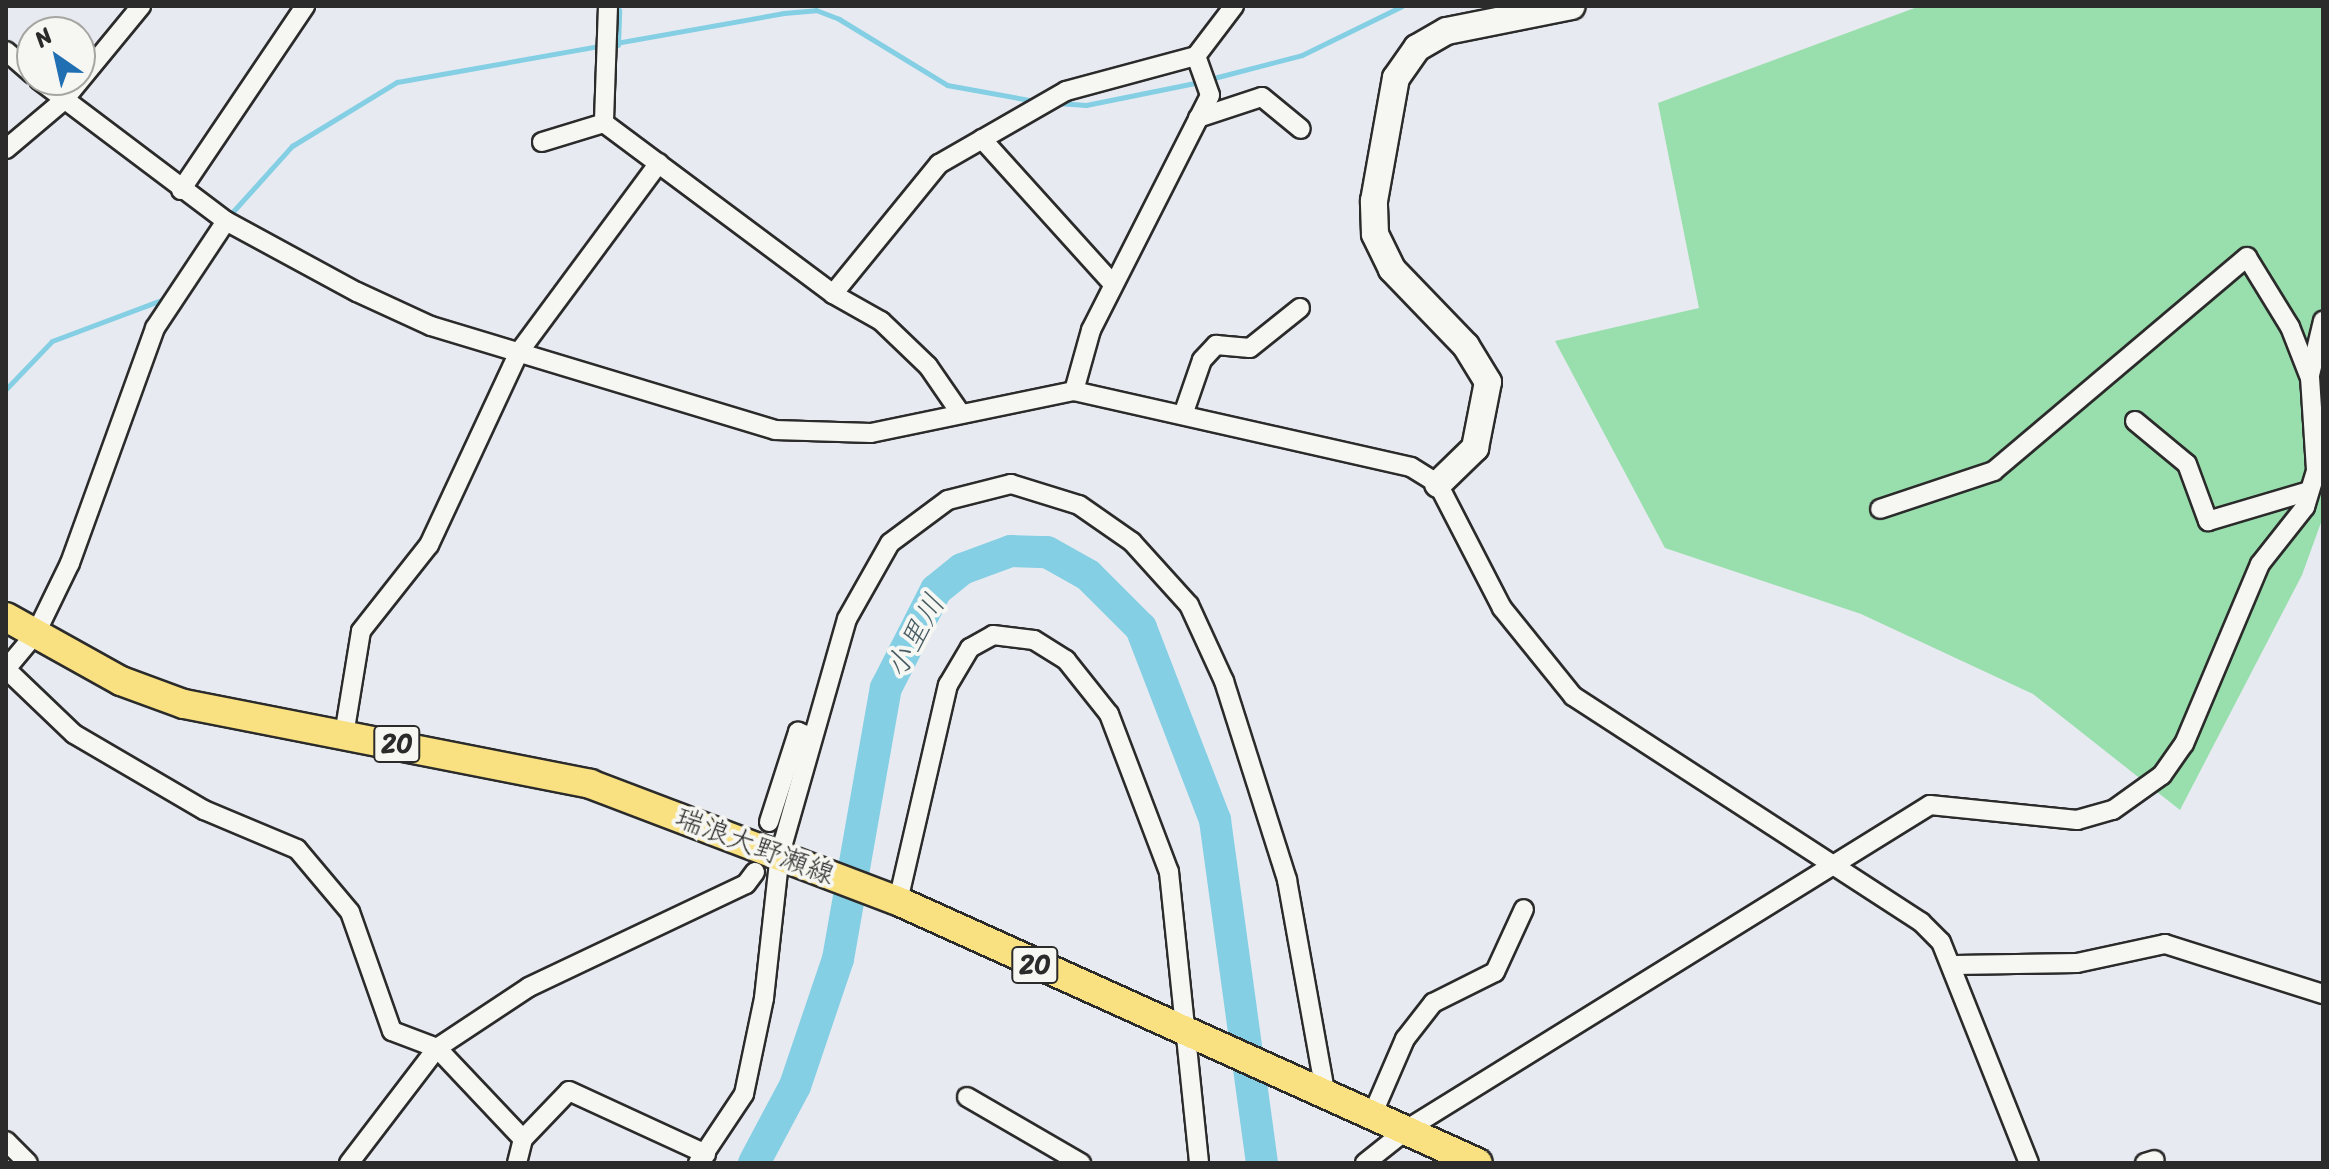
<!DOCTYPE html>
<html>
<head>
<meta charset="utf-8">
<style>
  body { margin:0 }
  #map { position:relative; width:2329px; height:1169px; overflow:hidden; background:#e7eaf0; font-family:Sriracha,"Klee One",sans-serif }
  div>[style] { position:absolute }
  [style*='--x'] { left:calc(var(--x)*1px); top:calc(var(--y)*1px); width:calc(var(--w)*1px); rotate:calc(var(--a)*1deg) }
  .green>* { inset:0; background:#99dfad }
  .stream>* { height:5px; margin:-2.5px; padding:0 2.5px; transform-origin:2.5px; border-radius:2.5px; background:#84cfe4 }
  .river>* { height:32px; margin:-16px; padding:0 16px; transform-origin:16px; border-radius:16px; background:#84cfe4 }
  .roads { filter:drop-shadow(2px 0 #2b2b2b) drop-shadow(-2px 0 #2b2b2b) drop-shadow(0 2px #2b2b2b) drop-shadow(0 -2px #2b2b2b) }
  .street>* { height:18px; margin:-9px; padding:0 9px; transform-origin:9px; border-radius:9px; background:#f6f6f2 }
  .secondary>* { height:26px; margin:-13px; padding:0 13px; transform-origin:13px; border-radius:13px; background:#f6f6f2 }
  .primary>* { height:28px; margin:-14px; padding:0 14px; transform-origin:14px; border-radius:14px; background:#f9e181 }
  span { translate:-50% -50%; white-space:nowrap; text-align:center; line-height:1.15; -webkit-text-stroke:8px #f6f6f2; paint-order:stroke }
  .shield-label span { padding:2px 6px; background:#f6f6f2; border:2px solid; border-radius:6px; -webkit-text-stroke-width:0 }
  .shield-label { font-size:26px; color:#2b2b2b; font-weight:700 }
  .street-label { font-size:28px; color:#2b2b2b }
  .water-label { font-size:30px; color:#465c62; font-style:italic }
  .frame { position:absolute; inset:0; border:8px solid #2b2b2b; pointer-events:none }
  .north { position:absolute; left:16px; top:16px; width:80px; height:80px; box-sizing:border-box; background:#f6f6f2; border:2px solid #a5a5a2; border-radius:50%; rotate:326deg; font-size:22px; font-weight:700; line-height:32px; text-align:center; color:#2b2b2b }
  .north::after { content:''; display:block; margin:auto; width:28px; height:36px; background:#1f6fb2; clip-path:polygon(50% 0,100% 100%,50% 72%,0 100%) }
</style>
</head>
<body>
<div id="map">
  <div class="green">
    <div style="clip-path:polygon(1920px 6px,2323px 6px,2323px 517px,2302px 575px,2180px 810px,2033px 694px,1861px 614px,1665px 548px,1555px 341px,1699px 308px,1658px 103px)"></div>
  </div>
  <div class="stream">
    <div style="--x:618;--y:45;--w:35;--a:-88"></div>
    <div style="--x:1210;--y:79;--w:95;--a:-14.6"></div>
    <div style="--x:1302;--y:55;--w:111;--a:-26.1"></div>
    <div style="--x:1057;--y:103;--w:29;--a:4"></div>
    <div style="--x:1086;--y:105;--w:116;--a:-11.4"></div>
    <div style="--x:228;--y:217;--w:96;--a:-48"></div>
    <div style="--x:292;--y:146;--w:123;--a:-31.4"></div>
    <div style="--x:397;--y:82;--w:393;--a:-10.1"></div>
    <div style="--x:784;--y:13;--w:32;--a:-5"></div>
    <div style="--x:816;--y:10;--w:25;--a:21"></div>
    <div style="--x:839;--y:19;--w:127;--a:31.4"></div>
    <div style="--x:947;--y:85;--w:89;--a:10.3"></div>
    <div style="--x:6;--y:389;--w:66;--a:-46.2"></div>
    <div style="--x:52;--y:341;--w:123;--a:-20.5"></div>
  </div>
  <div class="river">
    <div style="--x:754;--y:1163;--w:87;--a:-62"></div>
    <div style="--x:795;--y:1086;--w:134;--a:-71.3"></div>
    <div style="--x:838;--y:959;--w:275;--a:-80"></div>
    <div style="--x:886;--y:688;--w:110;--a:-63"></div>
    <div style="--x:936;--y:590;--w:33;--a:-39"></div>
    <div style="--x:962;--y:569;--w:52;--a:-20.2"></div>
    <div style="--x:1011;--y:551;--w:36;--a:2"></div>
    <div style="--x:1047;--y:552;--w:47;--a:29.3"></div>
    <div style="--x:1088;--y:575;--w:75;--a:45"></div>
    <div style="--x:1141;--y:628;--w:206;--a:68.9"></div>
    <div style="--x:1215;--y:820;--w:346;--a:82.2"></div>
  </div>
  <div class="roads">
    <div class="street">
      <div style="--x:608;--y:6;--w:117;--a:92"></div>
      <div style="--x:604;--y:123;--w:286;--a:36.7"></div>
      <div style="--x:833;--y:294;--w:55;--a:29.4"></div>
      <div style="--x:881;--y:321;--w:65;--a:43.8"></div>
      <div style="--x:928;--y:366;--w:55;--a:55.4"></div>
      <div style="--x:6;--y:51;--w:35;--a:41"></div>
      <div style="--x:39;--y:80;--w:234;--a:37"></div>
      <div style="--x:226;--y:221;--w:149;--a:28.5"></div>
      <div style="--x:357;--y:292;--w:81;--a:24.7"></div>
      <div style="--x:431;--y:326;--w:359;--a:16.8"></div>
      <div style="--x:775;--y:430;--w:96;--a:1.8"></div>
      <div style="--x:871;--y:433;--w:207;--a:-11.7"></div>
      <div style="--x:1074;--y:391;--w:345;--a:12.7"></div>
      <div style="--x:1411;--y:467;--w:32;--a:32"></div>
      <div style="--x:1438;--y:484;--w:140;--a:62.7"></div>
      <div style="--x:1502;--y:608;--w:113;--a:51.1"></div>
      <div style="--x:1573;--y:696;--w:415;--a:33"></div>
      <div style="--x:1921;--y:922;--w:28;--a:45"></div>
      <div style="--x:1941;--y:942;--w:238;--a:68.3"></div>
      <div style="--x:1198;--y:118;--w:67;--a:-18.2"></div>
      <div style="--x:1262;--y:97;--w:50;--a:39.4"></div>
      <div style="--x:982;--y:139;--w:195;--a:47.9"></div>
      <div style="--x:542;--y:142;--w:65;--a:-17"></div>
      <div style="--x:6;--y:149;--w:75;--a:-40.1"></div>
      <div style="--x:63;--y:101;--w:123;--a:-50.6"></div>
      <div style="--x:181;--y:190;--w:222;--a:-56"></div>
      <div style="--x:833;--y:294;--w:168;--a:-50.8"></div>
      <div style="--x:939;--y:164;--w:146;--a:-29.9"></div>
      <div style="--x:1066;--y:91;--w:135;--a:-15.1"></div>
      <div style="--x:1196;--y:56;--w:63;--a:-52.8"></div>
      <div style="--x:2310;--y:375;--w:56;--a:-76.5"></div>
      <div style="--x:1074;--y:391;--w:63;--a:-74.4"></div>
      <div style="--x:1091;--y:330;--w:263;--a:-63.1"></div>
      <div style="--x:1210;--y:95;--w:41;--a:-109.7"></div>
      <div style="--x:1184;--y:412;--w:55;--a:-70.9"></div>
      <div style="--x:1202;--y:360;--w:21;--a:-47"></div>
      <div style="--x:1216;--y:345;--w:34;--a:5"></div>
      <div style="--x:1250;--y:348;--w:64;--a:-38.7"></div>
      <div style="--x:2135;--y:421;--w:67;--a:39.6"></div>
      <div style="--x:2187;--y:464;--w:61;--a:69.8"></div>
      <div style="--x:2208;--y:521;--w:105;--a:-16.5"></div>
      <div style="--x:6;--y:669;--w:94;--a:43.7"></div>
      <div style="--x:74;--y:734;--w:151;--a:30.3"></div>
      <div style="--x:204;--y:810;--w:101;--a:22.8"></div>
      <div style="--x:297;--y:849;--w:82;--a:49.9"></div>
      <div style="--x:350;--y:912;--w:126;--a:70.6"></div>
      <div style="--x:392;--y:1031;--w:48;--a:20.7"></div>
      <div style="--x:437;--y:1048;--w:145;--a:127.4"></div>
      <div style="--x:6;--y:669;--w:47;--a:-50.2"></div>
      <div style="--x:36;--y:633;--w:78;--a:-64.1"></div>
      <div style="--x:70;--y:563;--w:250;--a:-70.1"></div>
      <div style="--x:155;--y:328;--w:128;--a:-56.4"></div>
      <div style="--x:344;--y:735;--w:105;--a:-80.7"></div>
      <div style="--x:361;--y:631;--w:110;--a:-51.7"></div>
      <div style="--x:429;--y:545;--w:213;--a:-65"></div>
      <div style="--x:519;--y:352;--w:235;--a:-53.5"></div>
      <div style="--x:769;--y:822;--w:95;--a:-72.1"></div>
      <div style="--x:798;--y:732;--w:14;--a:21"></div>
      <div style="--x:898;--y:901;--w:222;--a:-77"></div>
      <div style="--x:948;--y:685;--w:43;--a:-59.3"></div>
      <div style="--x:970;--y:648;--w:26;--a:-29"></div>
      <div style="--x:993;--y:635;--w:41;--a:7"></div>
      <div style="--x:1034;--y:640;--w:38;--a:32"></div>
      <div style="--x:1066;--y:660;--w:69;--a:51.5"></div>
      <div style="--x:1109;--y:714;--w:169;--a:69.2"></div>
      <div style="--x:1169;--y:872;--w:293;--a:84.1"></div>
      <div style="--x:1955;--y:965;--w:122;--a:-0.9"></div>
      <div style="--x:2077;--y:963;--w:90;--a:-12.2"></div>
      <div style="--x:2165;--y:944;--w:166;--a:17.6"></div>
      <div style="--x:967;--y:1097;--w:132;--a:30.1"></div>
      <div style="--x:1373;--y:1113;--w:81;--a:-66.6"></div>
      <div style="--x:1405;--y:1039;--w:46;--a:-52.1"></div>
      <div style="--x:1433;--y:1003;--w:69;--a:-26.6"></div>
      <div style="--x:1495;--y:972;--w:69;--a:-65.3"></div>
      <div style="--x:523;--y:1139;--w:125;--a:-133.4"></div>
      <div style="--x:437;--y:1048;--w:110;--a:-33.5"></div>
      <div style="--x:529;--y:987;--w:240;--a:-25.4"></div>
      <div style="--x:746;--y:884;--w:15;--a:-53"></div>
      <div style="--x:6;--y:1141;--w:31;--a:45"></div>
      <div style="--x:517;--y:1163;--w:25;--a:-76"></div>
      <div style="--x:523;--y:1139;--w:66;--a:-46.2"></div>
      <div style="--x:569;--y:1091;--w:151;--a:24.7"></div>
      <div style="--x:698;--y:1163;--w:83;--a:-56.3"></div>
      <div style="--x:744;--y:1094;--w:98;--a:-78.2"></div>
      <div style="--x:764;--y:998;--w:145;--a:-83.7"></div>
      <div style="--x:780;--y:854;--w:244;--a:-74.1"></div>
      <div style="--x:847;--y:619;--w:87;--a:-60.5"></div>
      <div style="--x:890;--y:543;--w:72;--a:-36.6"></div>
      <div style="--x:948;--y:500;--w:65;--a:-14.3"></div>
      <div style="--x:1011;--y:484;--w:71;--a:17.2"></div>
      <div style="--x:1079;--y:505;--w:65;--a:34.9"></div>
      <div style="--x:1132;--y:542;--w:85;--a:47.9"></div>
      <div style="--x:1189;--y:605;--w:84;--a:65.3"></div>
      <div style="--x:1224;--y:681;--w:209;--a:72.4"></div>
      <div style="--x:1287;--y:880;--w:215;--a:79.8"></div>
      <div style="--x:1365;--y:1163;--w:56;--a:-38.5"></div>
      <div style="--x:1409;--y:1128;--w:613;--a:-31.8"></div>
      <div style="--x:1930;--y:805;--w:148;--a:5.8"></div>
      <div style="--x:2077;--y:820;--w:37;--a:-16"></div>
      <div style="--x:2113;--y:810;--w:60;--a:-35.5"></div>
      <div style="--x:2162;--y:775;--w:38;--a:-55"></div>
      <div style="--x:2184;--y:744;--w:195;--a:-67.1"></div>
      <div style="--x:2260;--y:564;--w:73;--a:-51.7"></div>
      <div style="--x:2305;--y:507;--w:39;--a:-73"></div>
      <div style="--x:2316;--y:470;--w:92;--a:-93.7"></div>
      <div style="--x:2310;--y:378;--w:55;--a:-111.4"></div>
      <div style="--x:2290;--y:327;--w:82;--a:-121.6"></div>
      <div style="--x:2247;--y:257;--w:331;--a:139.8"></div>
      <div style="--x:1994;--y:471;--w:120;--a:161.6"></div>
      <div style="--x:2145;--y:1163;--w:10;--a:-17"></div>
    </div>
    <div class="secondary">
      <div style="--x:1438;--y:484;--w:52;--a:-44.2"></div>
      <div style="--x:1475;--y:448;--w:67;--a:-78.9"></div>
      <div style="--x:1488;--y:382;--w:42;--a:-121.4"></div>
      <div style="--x:1466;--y:346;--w:107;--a:-133.9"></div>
      <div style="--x:1392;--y:269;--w:39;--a:-116"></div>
      <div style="--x:1375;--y:234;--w:33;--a:-92"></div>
      <div style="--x:1374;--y:201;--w:125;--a:-79.9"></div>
      <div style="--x:1396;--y:78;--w:37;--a:-55"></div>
      <div style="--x:1417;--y:48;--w:34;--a:-30"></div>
      <div style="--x:1447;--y:31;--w:127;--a:-11.3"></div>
    </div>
    <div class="primary">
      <div style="--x:6;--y:617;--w:132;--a:29.1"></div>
      <div style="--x:121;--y:681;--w:67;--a:20.1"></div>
      <div style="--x:184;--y:704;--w:414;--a:11.1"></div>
      <div style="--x:590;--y:784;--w:329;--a:20.8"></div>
      <div style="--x:898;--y:901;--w:636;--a:24.31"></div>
    </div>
  </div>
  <div class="shield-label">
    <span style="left:397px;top:744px">20</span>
    <span style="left:1035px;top:965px">20</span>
  </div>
  <div class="street-label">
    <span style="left:755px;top:846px;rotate:21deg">瑞浪大野瀬線</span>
  </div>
  <div class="water-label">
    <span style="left:915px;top:636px;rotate:-61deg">小里川</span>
  </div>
  <div class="frame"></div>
  <div class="north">N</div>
</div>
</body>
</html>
